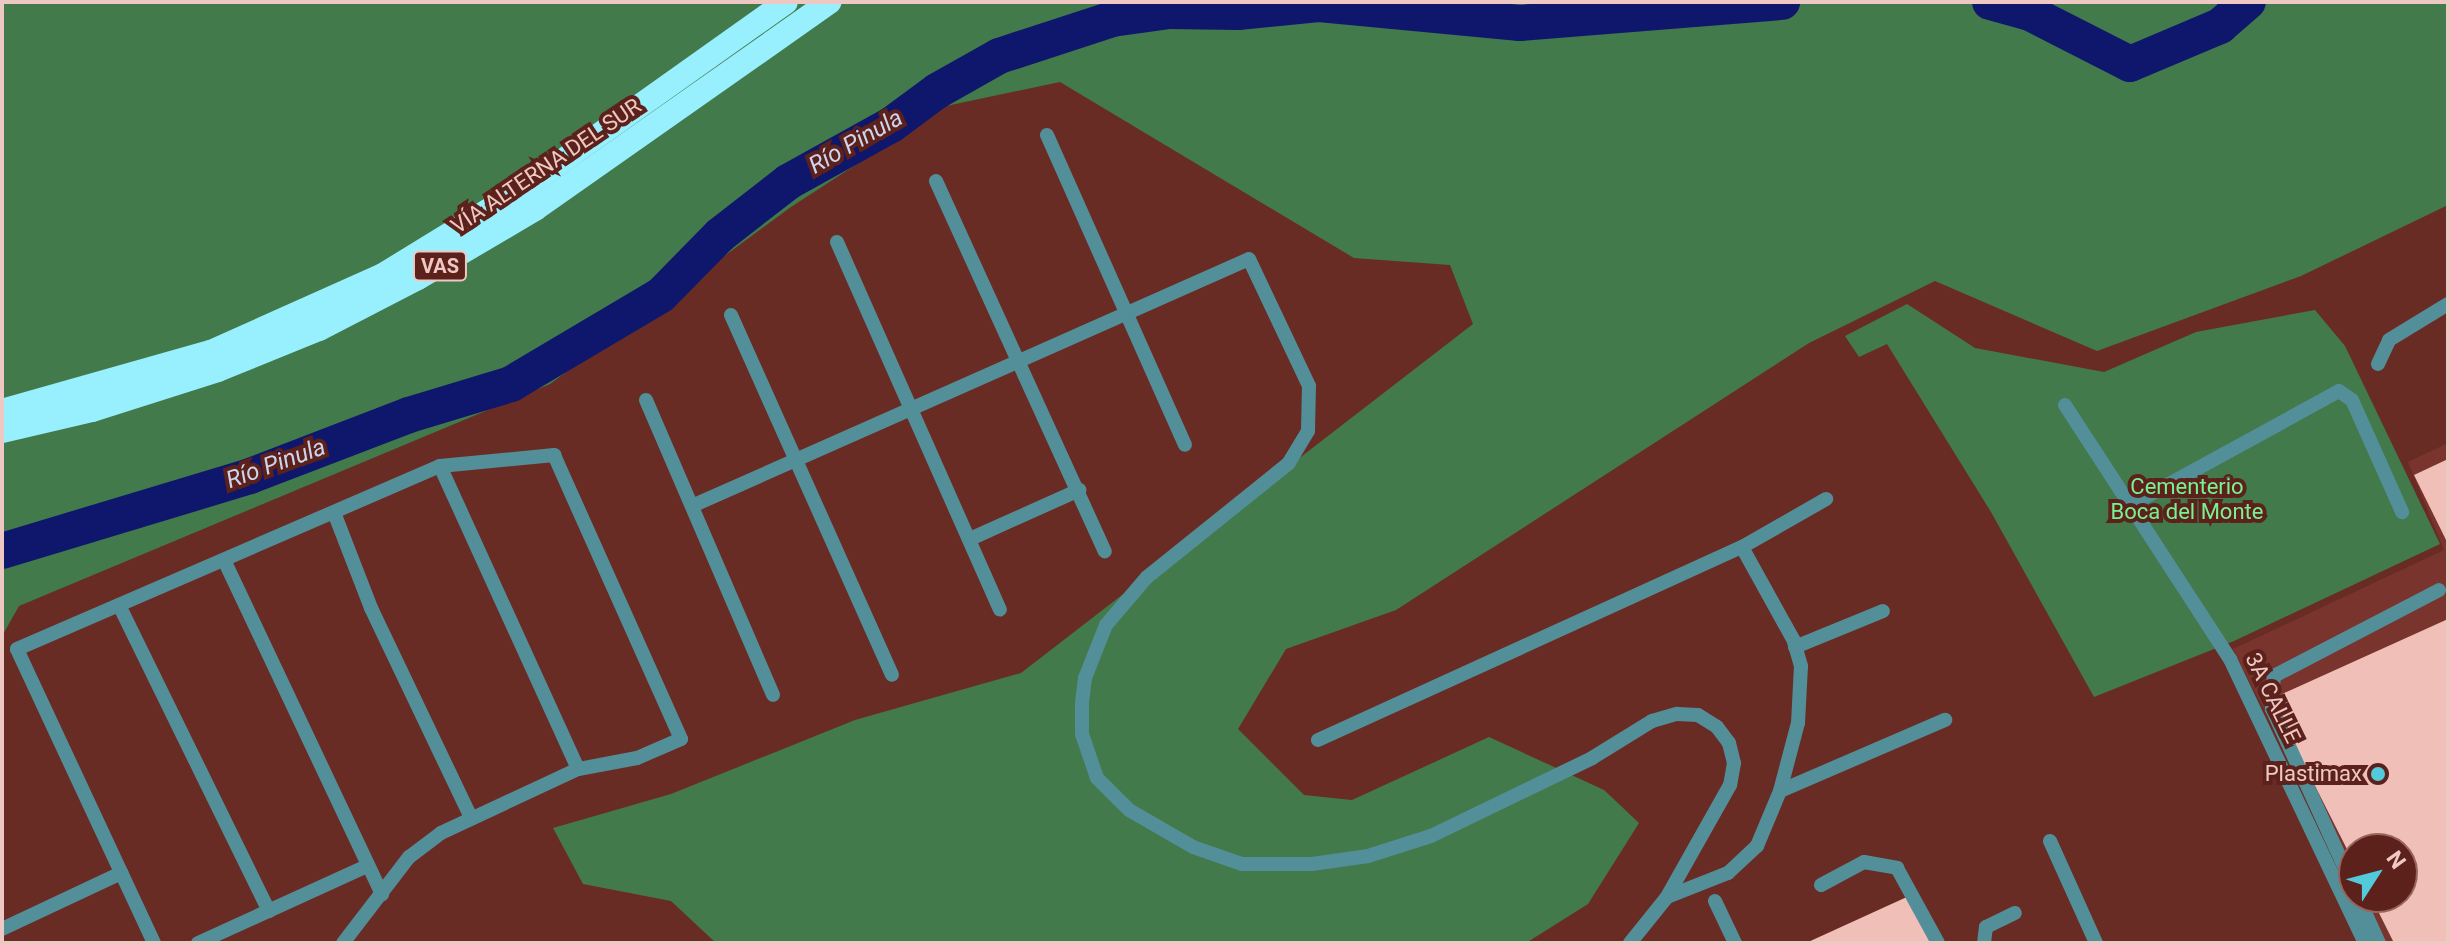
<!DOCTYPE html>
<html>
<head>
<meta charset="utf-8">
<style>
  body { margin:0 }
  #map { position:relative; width:2450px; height:945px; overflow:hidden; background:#692c25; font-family:Roboto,sans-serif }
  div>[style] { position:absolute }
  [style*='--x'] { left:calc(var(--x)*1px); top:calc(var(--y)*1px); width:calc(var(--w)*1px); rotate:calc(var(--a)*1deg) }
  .built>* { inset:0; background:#78342d }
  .green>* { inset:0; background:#427a4c }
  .river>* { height:36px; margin:-18px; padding:0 18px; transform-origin:18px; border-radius:18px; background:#0f176d }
  .building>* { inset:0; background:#f0bfb8 }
  .minor>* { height:14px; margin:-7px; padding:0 7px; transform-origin:7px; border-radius:7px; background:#538f99 }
  .highway>* { height:24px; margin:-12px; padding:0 12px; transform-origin:12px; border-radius:12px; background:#98f0fe }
  .dots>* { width:22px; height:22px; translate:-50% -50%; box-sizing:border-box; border:4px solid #5d211b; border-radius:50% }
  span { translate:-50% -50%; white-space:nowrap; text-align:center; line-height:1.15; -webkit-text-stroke:8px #5d211b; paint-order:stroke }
  .shield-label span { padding:2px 6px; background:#5d211b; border:2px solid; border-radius:6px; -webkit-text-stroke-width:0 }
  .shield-label { font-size:20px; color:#eec8c2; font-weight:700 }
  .street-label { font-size:22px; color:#eec8c2 }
  .park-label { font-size:22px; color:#77f291 }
  .poi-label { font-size:22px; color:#eec8c2 }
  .right { translate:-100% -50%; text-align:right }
  .water-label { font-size:24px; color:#ccd5ed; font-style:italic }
  .frame { position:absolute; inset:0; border:4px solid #eec8c2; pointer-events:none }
  .north { position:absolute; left:2338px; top:833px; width:80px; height:80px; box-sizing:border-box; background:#5d211b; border:2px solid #97645e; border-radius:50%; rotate:54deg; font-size:22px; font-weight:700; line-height:32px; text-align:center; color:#eec8c2 }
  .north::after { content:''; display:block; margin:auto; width:28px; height:36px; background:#53cadc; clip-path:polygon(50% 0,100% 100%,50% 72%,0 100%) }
</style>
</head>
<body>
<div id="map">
  <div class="built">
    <div style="clip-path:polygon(2448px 443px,2448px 943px,2382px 943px,2359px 897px,2402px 897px,2402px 849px,2354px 849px,2354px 887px,2233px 649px,2444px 550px,2408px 462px)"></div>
  </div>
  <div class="green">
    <div style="clip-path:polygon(2px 2px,2448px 2px,2448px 205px,2301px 276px,2097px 351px,1935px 281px,1809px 343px,1396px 610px,1286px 649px,1238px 729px,1304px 795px,1352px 800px,1489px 737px,1604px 790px,1639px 823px,1588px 904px,1526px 943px,716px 943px,671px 901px,583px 884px,553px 828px,671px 794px,855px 720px,1021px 673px,1473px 324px,1450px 265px,1354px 258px,1060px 82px,946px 106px,791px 207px,550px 384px,19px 606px,2px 636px)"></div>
    <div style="clip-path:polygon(1907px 304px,1975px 348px,2104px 372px,2196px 332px,2315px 310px,2345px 346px,2440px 544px,2234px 641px,2094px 697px,1991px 512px,1887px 344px,1859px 357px,1845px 336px)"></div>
  </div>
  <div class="river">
    <div style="--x:1990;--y:2;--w:41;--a:15.4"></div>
    <div style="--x:2030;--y:13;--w:112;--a:27"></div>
    <div style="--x:2130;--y:64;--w:98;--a:-22.9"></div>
    <div style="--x:2220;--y:26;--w:37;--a:-41"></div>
    <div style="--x:2;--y:551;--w:259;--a:-16.8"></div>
    <div style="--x:250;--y:476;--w:170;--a:-21"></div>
    <div style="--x:409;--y:415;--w:107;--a:-16.9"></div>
    <div style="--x:511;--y:384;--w:174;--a:-30.7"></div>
    <div style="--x:661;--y:295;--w:84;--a:-45.5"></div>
    <div style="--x:720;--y:235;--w:86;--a:-37.9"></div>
    <div style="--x:788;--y:182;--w:118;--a:-29"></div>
    <div style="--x:891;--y:125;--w:57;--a:-36.5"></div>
    <div style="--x:937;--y:91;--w:71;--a:-29.4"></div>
    <div style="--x:999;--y:56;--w:119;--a:-18.1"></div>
    <div style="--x:1112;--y:19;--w:58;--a:-8"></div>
    <div style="--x:1169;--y:11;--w:69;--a:0.8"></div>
    <div style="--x:1238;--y:12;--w:81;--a:-5.6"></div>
    <div style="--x:1319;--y:4;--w:202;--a:5.4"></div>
    <div style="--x:1520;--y:23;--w:263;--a:-4.6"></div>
  </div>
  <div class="building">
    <div style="clip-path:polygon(2448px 459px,2448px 544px,2414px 475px)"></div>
    <div style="clip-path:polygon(2448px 619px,2448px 943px,2394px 943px,2371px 897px,2402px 897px,2402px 849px,2354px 849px,2354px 863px,2271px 699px)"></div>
    <div style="clip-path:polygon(1909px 896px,1932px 943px,1806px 943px)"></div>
  </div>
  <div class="minor">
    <div style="--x:1047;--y:135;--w:339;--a:66"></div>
    <div style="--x:936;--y:181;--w:407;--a:65.5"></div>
    <div style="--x:837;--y:242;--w:402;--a:66.1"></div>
    <div style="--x:731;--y:315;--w:394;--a:65.9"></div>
    <div style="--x:2378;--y:364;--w:26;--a:-65"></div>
    <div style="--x:2389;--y:340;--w:69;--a:-31.4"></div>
    <div style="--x:646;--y:400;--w:321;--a:66.7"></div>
    <div style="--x:2065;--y:405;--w:303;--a:57"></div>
    <div style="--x:2230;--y:659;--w:314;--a:64.6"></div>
    <div style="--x:440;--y:466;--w:333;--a:65.5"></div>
    <div style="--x:692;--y:506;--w:609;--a:-23.91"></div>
    <div style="--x:1249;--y:259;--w:140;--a:64.7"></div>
    <div style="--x:1309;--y:386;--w:45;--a:91.3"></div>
    <div style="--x:1308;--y:431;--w:37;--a:121"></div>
    <div style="--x:1289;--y:463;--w:182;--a:141.2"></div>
    <div style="--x:1147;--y:577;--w:63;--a:130.5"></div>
    <div style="--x:1106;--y:625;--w:57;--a:111.6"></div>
    <div style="--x:1085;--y:678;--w:26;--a:97"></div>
    <div style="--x:1082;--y:704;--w:30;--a:90"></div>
    <div style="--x:1082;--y:734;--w:46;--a:71.2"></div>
    <div style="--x:1097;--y:778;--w:45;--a:45"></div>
    <div style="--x:1129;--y:810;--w:74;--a:30"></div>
    <div style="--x:1193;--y:847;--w:52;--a:19.1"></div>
    <div style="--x:1242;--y:864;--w:70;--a:0"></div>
    <div style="--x:1312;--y:864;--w:57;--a:-8.1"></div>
    <div style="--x:1368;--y:856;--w:66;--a:-17.6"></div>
    <div style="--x:1431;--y:836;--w:179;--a:-25.8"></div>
    <div style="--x:1592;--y:758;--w:70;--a:-31.7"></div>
    <div style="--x:1652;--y:721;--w:26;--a:-16"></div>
    <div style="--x:1677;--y:714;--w:21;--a:3"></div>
    <div style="--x:1698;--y:715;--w:22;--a:32"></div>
    <div style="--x:1717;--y:727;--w:20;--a:53"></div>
    <div style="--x:1729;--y:743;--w:21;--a:76"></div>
    <div style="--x:1734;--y:763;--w:22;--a:100"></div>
    <div style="--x:1730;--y:785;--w:129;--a:119.4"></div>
    <div style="--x:1667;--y:897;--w:59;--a:128.8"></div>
    <div style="--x:2129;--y:506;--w:239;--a:-28.7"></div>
    <div style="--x:2339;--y:391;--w:16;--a:35"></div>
    <div style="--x:2352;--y:400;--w:123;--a:65.9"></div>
    <div style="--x:335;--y:515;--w:100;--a:68.8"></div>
    <div style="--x:371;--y:608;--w:230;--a:64.5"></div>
    <div style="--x:970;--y:539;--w:120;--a:-24.2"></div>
    <div style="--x:224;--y:560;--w:370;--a:64.7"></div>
    <div style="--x:119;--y:605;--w:341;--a:63.9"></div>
    <div style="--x:1795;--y:647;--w:95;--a:-22.2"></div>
    <div style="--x:1318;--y:740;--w:466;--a:-24.5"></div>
    <div style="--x:1742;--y:547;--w:97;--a:-29.7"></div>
    <div style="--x:1780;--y:791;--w:180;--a:-23.3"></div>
    <div style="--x:2050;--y:841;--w:112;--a:65.7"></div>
    <div style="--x:1821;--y:885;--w:49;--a:-28.1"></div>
    <div style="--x:1864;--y:862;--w:34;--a:10"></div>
    <div style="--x:1897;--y:868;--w:85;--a:61.3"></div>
    <div style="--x:2354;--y:888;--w:197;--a:-114.6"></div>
    <div style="--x:2272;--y:709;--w:33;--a:-87"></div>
    <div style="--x:2274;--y:676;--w:186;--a:-27.5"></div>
    <div style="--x:1667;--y:897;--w:66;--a:-21.5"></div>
    <div style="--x:1728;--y:873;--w:40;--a:-43"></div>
    <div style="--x:1757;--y:846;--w:60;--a:-67.3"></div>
    <div style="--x:1780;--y:791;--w:70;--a:-75.2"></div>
    <div style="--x:1798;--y:723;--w:57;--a:-87"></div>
    <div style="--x:1801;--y:666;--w:26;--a:-106"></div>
    <div style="--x:1794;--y:641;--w:107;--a:-119"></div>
    <div style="--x:2358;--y:897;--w:51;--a:65.5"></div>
    <div style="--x:1715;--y:901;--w:47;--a:64.5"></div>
    <div style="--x:2;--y:929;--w:132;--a:-25.2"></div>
    <div style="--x:154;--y:943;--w:324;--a:-115"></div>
    <div style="--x:17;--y:649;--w:461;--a:-23.4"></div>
    <div style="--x:440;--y:466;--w:115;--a:-5.5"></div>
    <div style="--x:554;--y:455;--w:311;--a:65.9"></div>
    <div style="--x:681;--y:739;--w:48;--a:156.6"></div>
    <div style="--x:637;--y:758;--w:60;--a:169.4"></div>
    <div style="--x:578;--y:769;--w:151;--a:155"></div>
    <div style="--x:441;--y:833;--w:40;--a:143"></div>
    <div style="--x:409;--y:857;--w:108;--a:127.5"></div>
    <div style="--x:198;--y:943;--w:183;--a:-24.5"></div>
    <div style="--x:1984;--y:943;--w:16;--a:-83"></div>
    <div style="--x:1986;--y:927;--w:32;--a:-26"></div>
  </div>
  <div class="highway">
    <div style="--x:2;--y:411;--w:217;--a:-15.8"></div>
    <div style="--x:211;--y:352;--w:188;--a:-24.1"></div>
    <div style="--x:383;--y:275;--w:161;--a:-31.5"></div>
    <div style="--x:520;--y:191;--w:326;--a:-35.4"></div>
    <div style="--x:2;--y:431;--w:92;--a:-13.1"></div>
    <div style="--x:92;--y:410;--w:132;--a:-17.6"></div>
    <div style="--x:218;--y:370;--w:109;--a:-22.1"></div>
    <div style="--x:319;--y:329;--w:111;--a:-27.3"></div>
    <div style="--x:418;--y:278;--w:136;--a:-30.5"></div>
    <div style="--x:535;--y:209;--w:360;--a:-35.1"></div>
  </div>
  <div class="dots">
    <div style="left:2378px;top:774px;background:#53cadc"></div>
  </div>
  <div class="shield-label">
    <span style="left:440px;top:266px">VAS</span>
  </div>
  <div class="street-label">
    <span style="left:546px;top:166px;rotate:-34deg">VÍA ALTERNA DEL SUR</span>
    <span style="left:2273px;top:698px;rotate:64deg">3A CALLE</span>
  </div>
  <div class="park-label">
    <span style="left:2187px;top:499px">Cementerio<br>Boca del Monte</span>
  </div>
  <div class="poi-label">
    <span class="right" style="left:2362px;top:774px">Plastimax</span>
  </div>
  <div class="water-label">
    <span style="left:856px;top:142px;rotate:-30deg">Río Pinula</span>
    <span style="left:276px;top:464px;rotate:-20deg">Río Pinula</span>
  </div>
  <div class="frame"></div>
  <div class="north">N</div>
</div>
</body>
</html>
